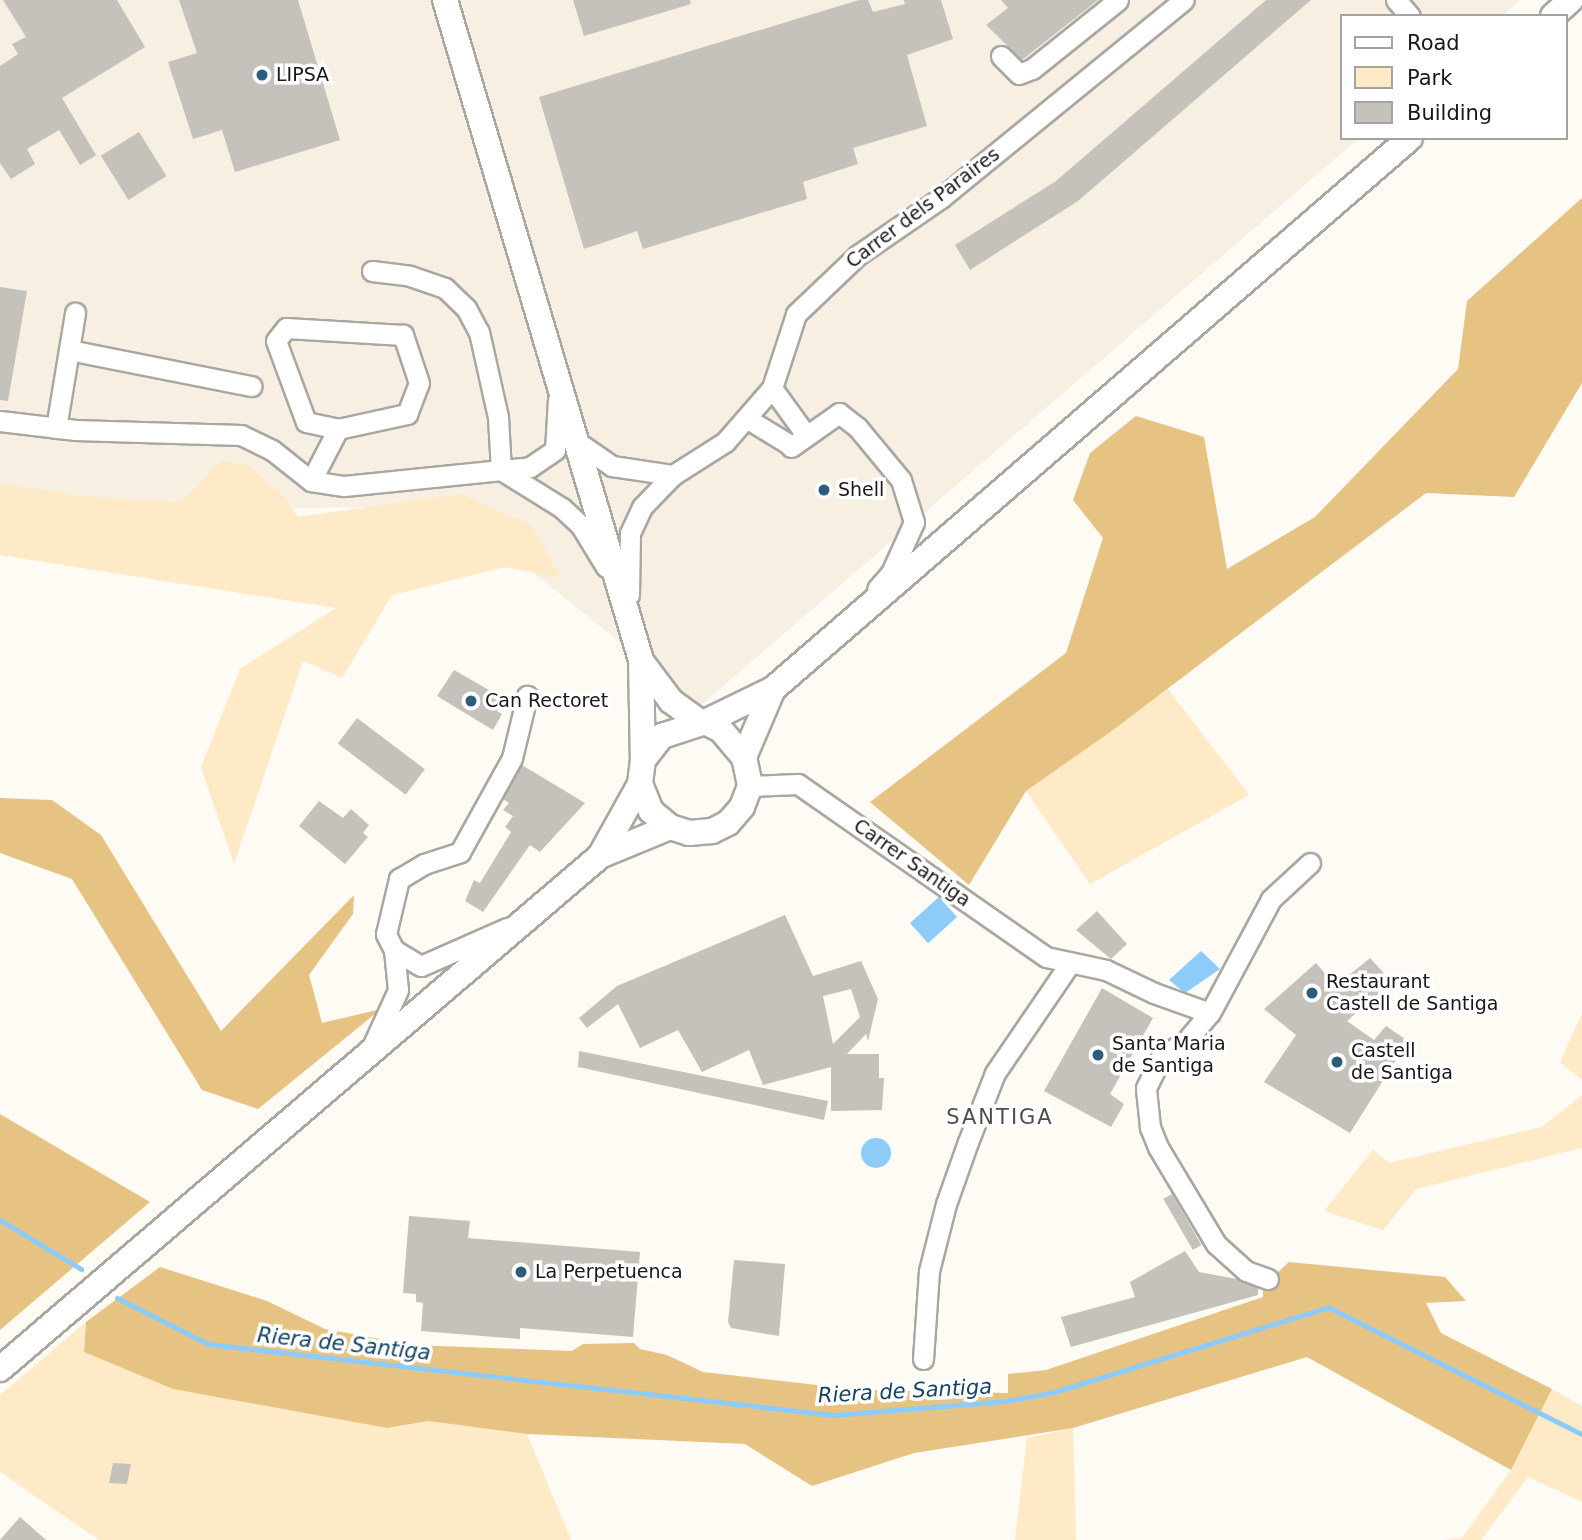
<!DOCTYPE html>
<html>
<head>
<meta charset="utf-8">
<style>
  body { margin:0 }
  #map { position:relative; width:1582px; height:1540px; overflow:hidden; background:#fefaf4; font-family:"DejaVu Sans",sans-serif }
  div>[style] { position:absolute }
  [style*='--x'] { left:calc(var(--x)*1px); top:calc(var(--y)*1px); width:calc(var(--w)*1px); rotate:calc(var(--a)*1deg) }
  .built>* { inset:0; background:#f6efe2 }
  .green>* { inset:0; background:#ffeac7 }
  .forest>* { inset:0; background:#e7c383 }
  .water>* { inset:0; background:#8dccf9; transform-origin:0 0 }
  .round { border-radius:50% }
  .stream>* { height:5px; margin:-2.5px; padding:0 2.5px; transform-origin:2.5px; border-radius:2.5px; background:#8dccf9 }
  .building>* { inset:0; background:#c5c2bc; transform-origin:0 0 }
  .roads { filter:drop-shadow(2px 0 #aaa7a1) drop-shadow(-2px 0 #aaa7a1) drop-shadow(0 2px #aaa7a1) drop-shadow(0 -2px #aaa7a1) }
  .minor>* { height:19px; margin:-9.5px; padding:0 9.5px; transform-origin:9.5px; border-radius:9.5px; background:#fff }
  .major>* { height:24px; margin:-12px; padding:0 12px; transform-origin:12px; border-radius:12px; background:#fff }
  .dots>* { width:19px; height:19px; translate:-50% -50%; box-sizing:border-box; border:4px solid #fff; border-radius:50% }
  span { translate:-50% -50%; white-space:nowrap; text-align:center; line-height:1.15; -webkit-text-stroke:7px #fff; paint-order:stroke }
  .poi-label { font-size:19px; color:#191816 }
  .left { translate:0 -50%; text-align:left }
  .street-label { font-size:19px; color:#191816 }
  .neighbourhood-label { font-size:21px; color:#504d48; letter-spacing:2px }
  .water-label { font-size:21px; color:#144462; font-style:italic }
  .legend { position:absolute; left:1340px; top:14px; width:228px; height:126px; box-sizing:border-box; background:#fff; border:2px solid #a3a3a2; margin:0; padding:9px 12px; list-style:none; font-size:21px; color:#191816 }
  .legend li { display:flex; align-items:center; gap:14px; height:35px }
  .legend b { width:35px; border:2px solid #a3a3a2 }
</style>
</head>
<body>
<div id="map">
  <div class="built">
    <div style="clip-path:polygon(0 0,1520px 0,1502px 16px,1342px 16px,1342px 138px,1359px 138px,700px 706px,450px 506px,103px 511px,0 489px)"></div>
  </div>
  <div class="green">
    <div style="clip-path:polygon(221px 460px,248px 465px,282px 495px,298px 517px,460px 494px,531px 525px,561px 578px,504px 567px,392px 595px,342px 678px,303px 661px,234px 864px,201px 767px,240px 669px,336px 608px,0 555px,0 483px,89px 497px,181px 502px)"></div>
    <div style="clip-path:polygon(1168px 689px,1249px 795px,1090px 884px,1026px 791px)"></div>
    <div style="clip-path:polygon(1582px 1013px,1582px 1080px,1560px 1062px)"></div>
    <div style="clip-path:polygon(1582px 1095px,1582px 1148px,1416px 1189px,1383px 1230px,1324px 1211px,1373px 1150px,1389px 1163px,1542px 1127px)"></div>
    <div style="clip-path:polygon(86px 1322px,84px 1352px,173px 1389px,387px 1428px,427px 1421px,527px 1434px,571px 1540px,99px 1540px,0 1472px,0 1395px)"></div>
    <div style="clip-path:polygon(1552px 1389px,1582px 1406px,1582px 1502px,1528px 1477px,1481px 1540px,1442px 1540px,1462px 1538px,1511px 1470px)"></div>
    <div style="clip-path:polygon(1073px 1428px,1076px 1540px,1015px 1540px,1027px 1438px)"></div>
  </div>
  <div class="forest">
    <div style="clip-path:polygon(1582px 198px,1582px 383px,1514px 497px,1426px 493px,1113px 730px,1026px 791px,969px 885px,870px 802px,1066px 653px,1103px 538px,1073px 500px,1090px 453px,1136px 416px,1204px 437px,1227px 569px,1315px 517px,1458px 369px,1467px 301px)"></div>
    <div style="clip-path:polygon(0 798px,52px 800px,101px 835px,221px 1031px,354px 895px,353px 914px,309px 975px,322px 1023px,381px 1009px,258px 1109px,202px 1090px,72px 879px,0 853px)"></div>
    <div style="clip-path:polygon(0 1114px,150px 1202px,0 1330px)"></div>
    <div style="clip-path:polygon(1289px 1262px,1445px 1277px,1466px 1301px,1426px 1303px,1441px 1333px,1552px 1389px,1511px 1470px,1307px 1357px,1073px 1428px,914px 1453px,812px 1486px,745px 1444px,527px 1434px,428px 1421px,387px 1428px,173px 1389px,84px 1352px,86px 1322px,160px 1267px,267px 1301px,325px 1329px,413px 1345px,572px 1351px,583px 1344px,634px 1343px,640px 1349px,667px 1355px,703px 1372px,861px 1390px,1008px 1393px,1008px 1374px,1046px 1370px,1263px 1297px,1263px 1286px)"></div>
  </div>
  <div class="water">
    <div style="left:939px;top:897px;width:27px;height:39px;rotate:48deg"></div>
    <div style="clip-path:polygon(1201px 951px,1220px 969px,1185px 993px,1169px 980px)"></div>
    <div class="round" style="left:861px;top:1138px;width:30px;height:30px"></div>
  </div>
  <div class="stream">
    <div style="--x:0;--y:1220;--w:95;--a:31.2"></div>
    <div style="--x:117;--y:1298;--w:102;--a:26.8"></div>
    <div style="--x:208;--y:1344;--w:629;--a:6.48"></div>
    <div style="--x:833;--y:1415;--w:174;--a:-4.6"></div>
    <div style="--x:1006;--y:1401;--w:49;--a:-10.6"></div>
    <div style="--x:1054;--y:1392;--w:287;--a:-17.2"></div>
    <div style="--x:1328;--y:1307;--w:284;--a:26.6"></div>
  </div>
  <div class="building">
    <div style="clip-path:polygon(3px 0,117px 0,145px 47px,62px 98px,96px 155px,80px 165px,59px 130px,27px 149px,35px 164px,11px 179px,0 163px,0 66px,18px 54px,12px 44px,26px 37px)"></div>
    <div style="clip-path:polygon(179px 0,298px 0,340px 140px,235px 172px,222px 130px,193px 139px,168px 62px,197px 53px)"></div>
    <div style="clip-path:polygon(573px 0,690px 0,691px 4px,584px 36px)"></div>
    <div style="clip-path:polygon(859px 0,868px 0,873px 12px,905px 4px,904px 0,941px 0,953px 39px,907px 55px,927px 126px,853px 148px,858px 164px,803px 182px,807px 199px,643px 249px,637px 231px,584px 249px,539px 97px)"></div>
    <div style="clip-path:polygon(1001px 0,1098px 0,1022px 60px,986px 25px,1008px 8px)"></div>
    <div style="clip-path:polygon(1266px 0,1311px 0,1078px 201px,970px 270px,955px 245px,1056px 181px)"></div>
    <div style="left:139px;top:132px;width:52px;height:45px;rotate:58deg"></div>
    <div style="clip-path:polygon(0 287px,27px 291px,8px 401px,0 400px)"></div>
    <div style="clip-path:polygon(454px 670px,496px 694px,495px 699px,502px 704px,497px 711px,502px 714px,493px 730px,437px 696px)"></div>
    <div style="left:357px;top:718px;width:85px;height:32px;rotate:37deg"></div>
    <div style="clip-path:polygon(522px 765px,585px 803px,540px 852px,530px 845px,483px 912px,465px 901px,474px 880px,480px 883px,511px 832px,505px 827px,513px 816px,503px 810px,509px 803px,503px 799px)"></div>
    <div style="clip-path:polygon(319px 801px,343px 818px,351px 809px,369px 825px,363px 833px,368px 837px,345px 864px,299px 826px)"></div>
    <div style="clip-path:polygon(1097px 911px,1127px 944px,1111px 959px,1076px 930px)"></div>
    <div style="clip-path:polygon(evenodd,785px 915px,813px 976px,861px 961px,878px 999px,868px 1041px,866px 1034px,847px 1054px,879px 1054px,879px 1078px,884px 1078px,882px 1110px,831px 1111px,831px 1067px,763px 1085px,749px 1050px,702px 1072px,678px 1030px,640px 1048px,618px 1004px,587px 1028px,579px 1018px,617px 986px,785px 915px,851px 989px,860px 1017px,833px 1044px,823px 996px,851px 989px)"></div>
    <div style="clip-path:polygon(1370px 958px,1392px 982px,1347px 1021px,1374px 1040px,1386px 1026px,1408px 1041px,1350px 1133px,1264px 1082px,1296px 1035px,1264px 1009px,1316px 963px,1336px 986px)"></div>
    <div style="clip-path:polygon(1102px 988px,1153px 1018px,1110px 1094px,1124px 1104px,1111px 1127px,1044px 1091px)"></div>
    <div style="clip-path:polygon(579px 1051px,828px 1101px,824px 1120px,578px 1067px)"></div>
    <div style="left:1172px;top:1194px;width:59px;height:10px;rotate:60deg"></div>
    <div style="clip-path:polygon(409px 1216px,470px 1221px,468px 1238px,640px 1252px,633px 1337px,520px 1328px,520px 1339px,421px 1331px,423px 1303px,416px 1302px,416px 1294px,403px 1293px)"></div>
    <div style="clip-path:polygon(1185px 1251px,1199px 1272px,1237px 1279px,1258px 1288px,1258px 1295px,1071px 1347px,1061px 1317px,1135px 1297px,1130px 1282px)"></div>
    <div style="clip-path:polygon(734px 1260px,785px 1264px,779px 1336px,731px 1328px,728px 1322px)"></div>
    <div style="clip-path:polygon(113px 1463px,131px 1464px,127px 1484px,109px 1483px)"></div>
    <div style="clip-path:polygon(20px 1517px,46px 1540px,0 1540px)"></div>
  </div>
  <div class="roads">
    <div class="minor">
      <div style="--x:1396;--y:0;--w:21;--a:49"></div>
      <div style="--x:1001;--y:56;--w:25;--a:45"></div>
      <div style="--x:1019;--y:74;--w:14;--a:-21"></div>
      <div style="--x:1032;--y:69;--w:110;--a:-38.7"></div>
      <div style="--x:372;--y:271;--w:38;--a:7"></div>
      <div style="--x:410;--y:276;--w:37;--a:19"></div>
      <div style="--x:445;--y:288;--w:29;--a:44"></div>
      <div style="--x:466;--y:308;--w:27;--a:62"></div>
      <div style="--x:479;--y:332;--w:87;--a:77.4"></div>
      <div style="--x:498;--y:417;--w:53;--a:86.8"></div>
      <div style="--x:69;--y:350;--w:186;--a:11.2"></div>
      <div style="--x:772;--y:388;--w:58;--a:54.1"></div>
      <div style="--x:746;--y:418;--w:54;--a:31.3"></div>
      <div style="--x:0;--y:421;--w:76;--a:6.8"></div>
      <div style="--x:75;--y:430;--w:166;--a:1.7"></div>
      <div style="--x:241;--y:435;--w:34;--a:26"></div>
      <div style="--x:272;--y:450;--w:50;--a:38.5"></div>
      <div style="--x:311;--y:481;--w:33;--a:9"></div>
      <div style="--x:344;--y:486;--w:187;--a:-5.8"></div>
      <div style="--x:530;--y:467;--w:30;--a:-34"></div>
      <div style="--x:555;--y:450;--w:51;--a:-86.6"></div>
      <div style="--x:56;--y:428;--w:117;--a:-80.6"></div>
      <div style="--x:576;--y:441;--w:44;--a:34.8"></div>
      <div style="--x:612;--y:466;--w:62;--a:8.4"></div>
      <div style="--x:791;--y:447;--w:59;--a:-35.3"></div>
      <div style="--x:839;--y:413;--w:24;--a:38"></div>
      <div style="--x:858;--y:428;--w:67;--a:50.4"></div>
      <div style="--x:901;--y:480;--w:44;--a:72.8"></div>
      <div style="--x:914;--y:522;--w:56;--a:114.3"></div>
      <div style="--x:891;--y:573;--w:21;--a:131"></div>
      <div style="--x:501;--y:470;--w:72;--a:31.9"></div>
      <div style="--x:562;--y:508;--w:26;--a:43"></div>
      <div style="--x:581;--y:526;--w:48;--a:58.6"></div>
      <div style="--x:311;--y:481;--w:59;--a:-62.6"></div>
      <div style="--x:338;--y:429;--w:71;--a:-12.3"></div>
      <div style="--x:407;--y:414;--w:33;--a:-69"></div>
      <div style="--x:419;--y:383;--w:51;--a:-108.4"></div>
      <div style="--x:403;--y:335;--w:117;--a:-176.6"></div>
      <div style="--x:286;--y:328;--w:16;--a:128"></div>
      <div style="--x:276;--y:341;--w:86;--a:69.7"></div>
      <div style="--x:306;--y:422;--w:33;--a:12"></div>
      <div style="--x:629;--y:595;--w:62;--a:-89.1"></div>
      <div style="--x:630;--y:533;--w:29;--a:-65"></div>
      <div style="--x:642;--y:507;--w:45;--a:-45.9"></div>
      <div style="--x:673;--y:475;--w:62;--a:-32.4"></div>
      <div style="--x:725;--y:442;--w:72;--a:-49"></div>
      <div style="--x:772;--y:388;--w:78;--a:-72"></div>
      <div style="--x:796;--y:314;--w:86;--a:-43.6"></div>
      <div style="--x:858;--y:255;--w:101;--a:-34.5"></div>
      <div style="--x:941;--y:198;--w:313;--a:-39.2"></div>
      <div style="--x:750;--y:786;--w:48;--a:-2.4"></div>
      <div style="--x:798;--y:784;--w:302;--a:34.9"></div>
      <div style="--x:1046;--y:957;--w:61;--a:12.2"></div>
      <div style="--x:1106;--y:970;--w:53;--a:25.6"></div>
      <div style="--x:1154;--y:993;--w:59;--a:19.7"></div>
      <div style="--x:394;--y:950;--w:31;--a:31"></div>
      <div style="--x:421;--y:966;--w:94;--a:-23.8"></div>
      <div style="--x:371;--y:1049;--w:65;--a:-65.4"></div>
      <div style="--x:398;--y:990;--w:40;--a:-95.7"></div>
      <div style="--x:394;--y:950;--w:18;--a:-117"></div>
      <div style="--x:386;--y:934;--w:57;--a:-76.7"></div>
      <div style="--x:399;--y:879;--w:29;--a:-31"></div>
      <div style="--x:424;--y:864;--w:38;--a:-18"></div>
      <div style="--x:460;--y:852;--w:107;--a:-61"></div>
      <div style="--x:512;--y:758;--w:64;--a:-76.4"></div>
      <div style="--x:1268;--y:1279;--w:23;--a:-160"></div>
      <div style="--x:1246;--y:1271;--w:40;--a:-138"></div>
      <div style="--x:1216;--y:1244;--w:113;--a:-120.9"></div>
      <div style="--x:1158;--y:1147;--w:22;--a:-112"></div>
      <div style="--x:1150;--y:1127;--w:39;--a:-96"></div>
      <div style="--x:1146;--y:1088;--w:34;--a:-64"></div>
      <div style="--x:1161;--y:1057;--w:31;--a:-33"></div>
      <div style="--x:1187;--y:1040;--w:35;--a:-50"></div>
      <div style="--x:1210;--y:1013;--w:129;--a:-61.8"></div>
      <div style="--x:1271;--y:899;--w:53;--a:-42.7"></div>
      <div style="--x:923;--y:1359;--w:88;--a:-86.1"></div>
      <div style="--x:929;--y:1271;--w:69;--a:-75.8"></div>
      <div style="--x:946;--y:1204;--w:66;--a:-70.5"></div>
      <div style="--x:968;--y:1142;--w:74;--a:-68.6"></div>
      <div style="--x:995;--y:1073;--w:133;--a:-55.7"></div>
    </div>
    <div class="major">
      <div style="--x:445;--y:0;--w:688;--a:73.46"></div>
      <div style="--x:641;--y:660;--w:100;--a:88.9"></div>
      <div style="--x:1553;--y:16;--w:24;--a:-42"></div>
      <div style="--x:641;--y:661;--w:50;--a:53.1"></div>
      <div style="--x:671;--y:701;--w:34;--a:36"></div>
      <div style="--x:705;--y:722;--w:18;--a:27"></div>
      <div style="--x:721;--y:730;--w:35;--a:50"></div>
      <div style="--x:744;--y:757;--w:30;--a:78"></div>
      <div style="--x:750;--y:786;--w:22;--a:111"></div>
      <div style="--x:742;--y:807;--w:21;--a:131"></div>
      <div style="--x:728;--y:823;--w:18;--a:153"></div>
      <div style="--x:712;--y:831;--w:23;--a:175"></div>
      <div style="--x:689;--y:833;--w:20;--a:-162"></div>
      <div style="--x:670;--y:827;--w:25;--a:-140"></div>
      <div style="--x:651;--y:811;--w:29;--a:-112"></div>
      <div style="--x:640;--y:784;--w:24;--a:-83"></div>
      <div style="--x:643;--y:760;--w:31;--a:-52"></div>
      <div style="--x:662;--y:736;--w:45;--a:-18"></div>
      <div style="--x:705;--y:722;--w:76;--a:-25.9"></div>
      <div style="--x:773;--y:689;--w:842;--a:-40.86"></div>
      <div style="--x:744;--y:757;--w:74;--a:-66.9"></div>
      <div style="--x:600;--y:856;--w:76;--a:-22.5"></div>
      <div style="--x:0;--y:1369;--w:789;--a:-40.53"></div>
      <div style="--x:600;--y:856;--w:82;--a:-60.9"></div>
    </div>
  </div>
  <div class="dots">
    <div style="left:262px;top:75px;background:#2e5c7b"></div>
    <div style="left:824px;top:490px;background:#2e5c7b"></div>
    <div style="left:471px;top:701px;background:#2e5c7b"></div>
    <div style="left:1312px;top:993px;background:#2e5c7b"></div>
    <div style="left:1098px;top:1055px;background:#2e5c7b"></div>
    <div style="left:1337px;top:1062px;background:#2e5c7b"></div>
    <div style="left:521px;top:1272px;background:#2e5c7b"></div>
  </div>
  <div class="poi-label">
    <span class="left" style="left:276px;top:75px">LIPSA</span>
    <span class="left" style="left:838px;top:490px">Shell</span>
    <span class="left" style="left:485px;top:701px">Can Rectoret</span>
    <span class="left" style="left:1326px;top:993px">Restaurant<br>Castell de Santiga</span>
    <span class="left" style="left:1112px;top:1055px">Santa Maria<br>de Santiga</span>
    <span class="left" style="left:1351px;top:1062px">Castell<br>de Santiga</span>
    <span class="left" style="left:535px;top:1272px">La Perpetuenca</span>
  </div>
  <div class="street-label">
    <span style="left:923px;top:208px;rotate:-37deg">Carrer dels Paraires</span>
    <span style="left:912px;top:863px;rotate:35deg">Carrer Santiga</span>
  </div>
  <div class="neighbourhood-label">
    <span style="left:1000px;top:1117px">SANTIGA</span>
  </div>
  <div class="water-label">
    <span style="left:344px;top:1344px;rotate:6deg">Riera de Santiga</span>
    <span style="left:905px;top:1391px;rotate:-3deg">Riera de Santiga</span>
  </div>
  <ul class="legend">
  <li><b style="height:9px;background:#fff"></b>Road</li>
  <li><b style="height:19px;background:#ffeac7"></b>Park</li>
  <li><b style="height:19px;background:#c5c2bc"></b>Building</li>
  </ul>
</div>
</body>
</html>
